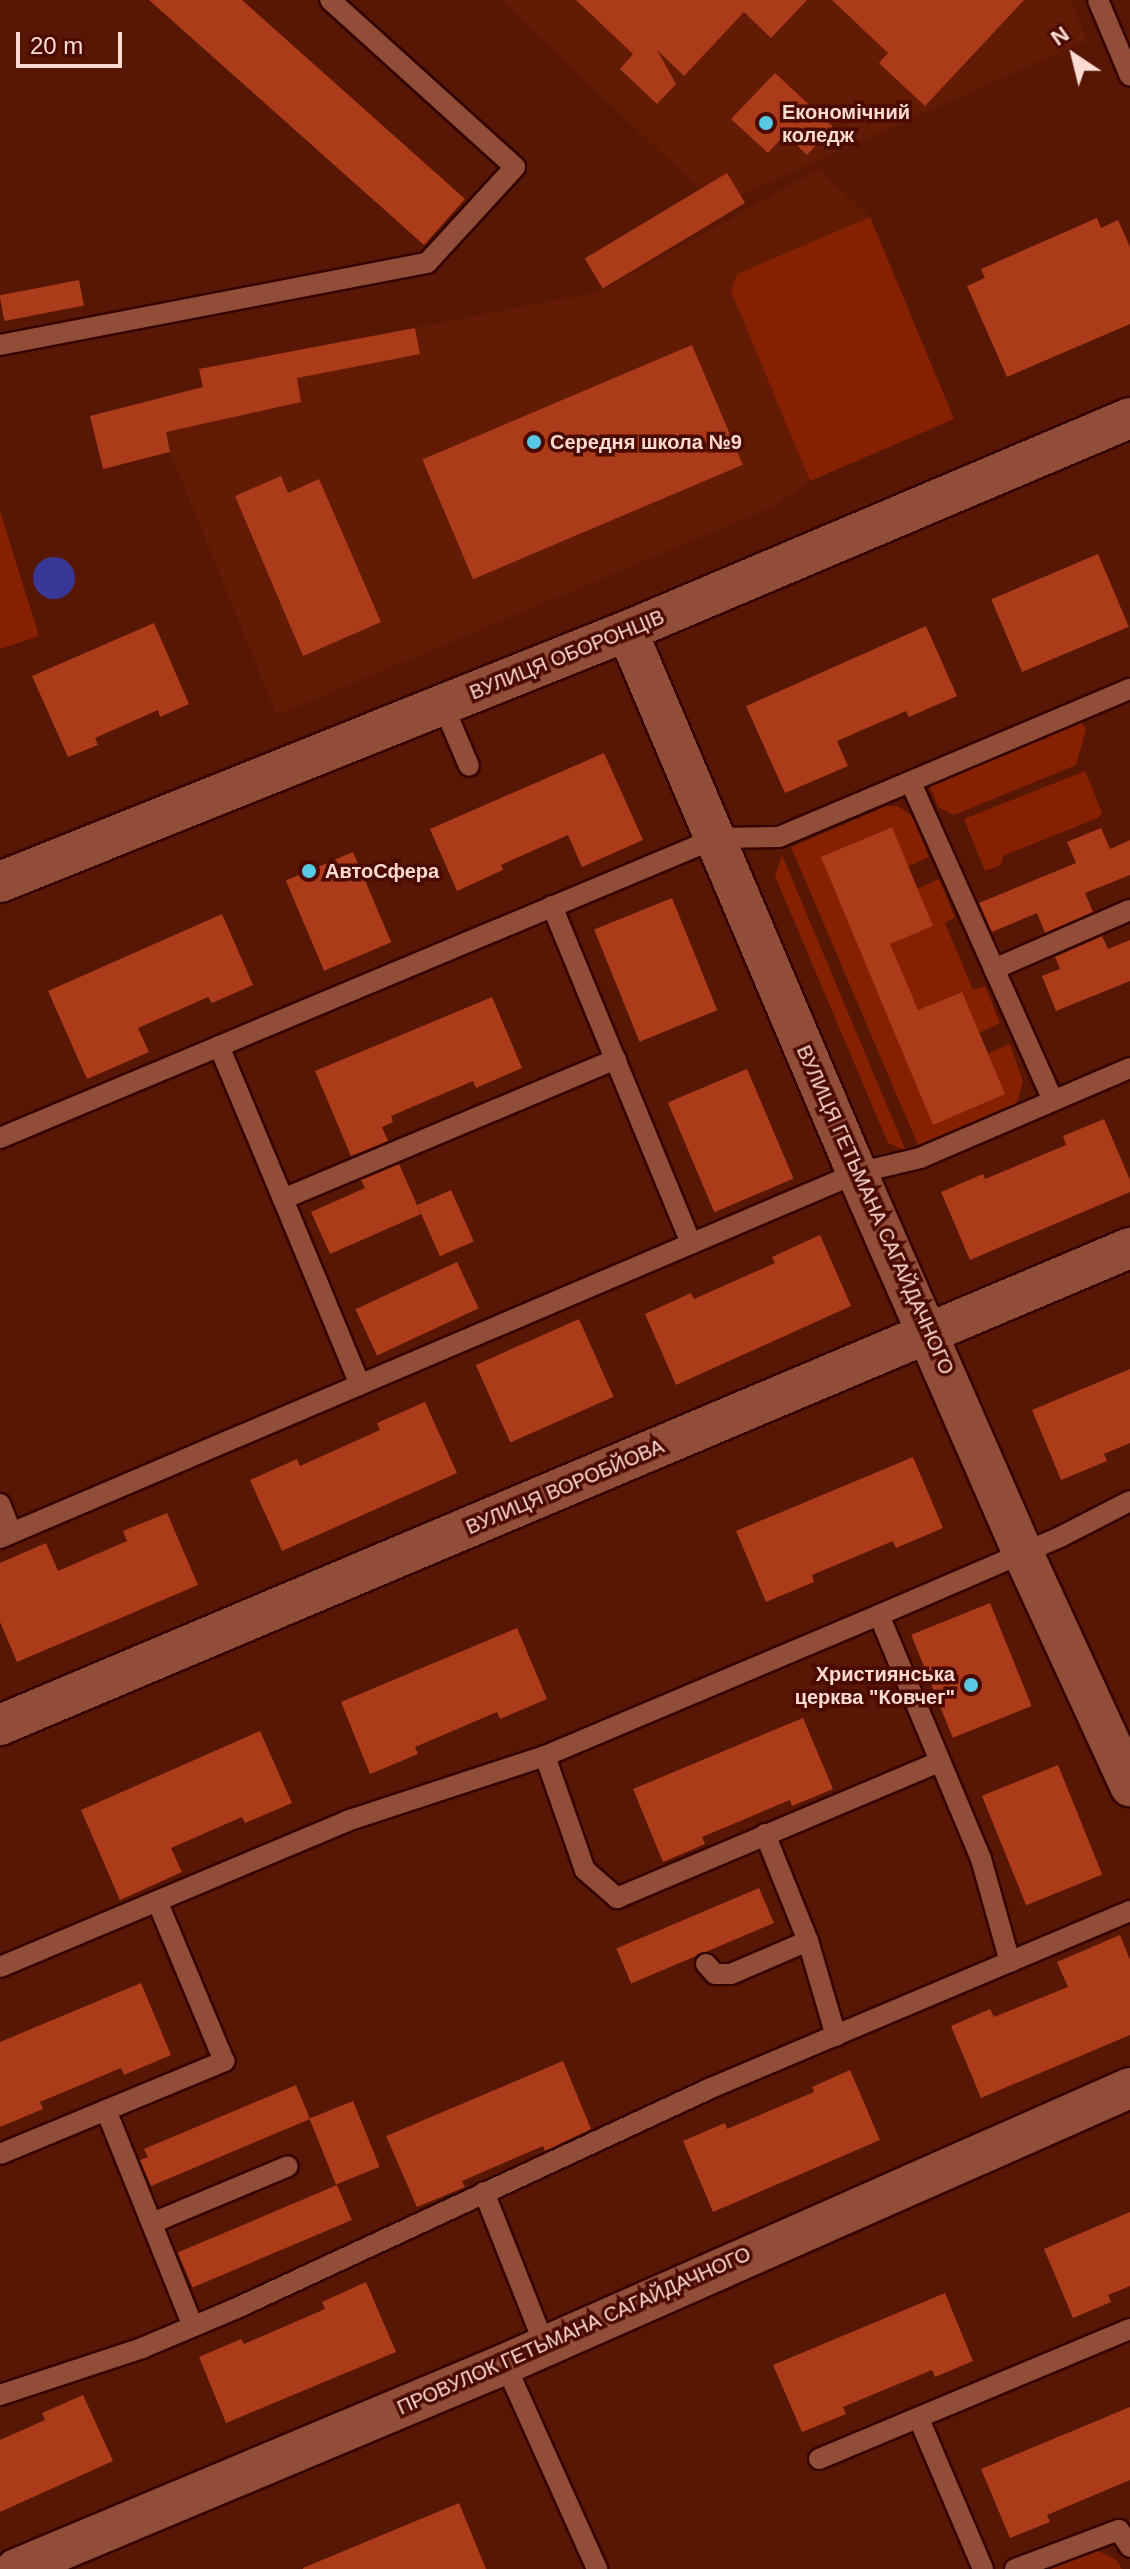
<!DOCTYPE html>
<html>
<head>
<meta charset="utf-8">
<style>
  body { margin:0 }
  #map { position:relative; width:1130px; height:2569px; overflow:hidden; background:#571704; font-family:Helvetica,sans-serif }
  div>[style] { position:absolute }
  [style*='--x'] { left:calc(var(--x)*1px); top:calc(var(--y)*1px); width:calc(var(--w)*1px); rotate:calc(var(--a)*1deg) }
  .built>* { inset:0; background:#631b05 }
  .green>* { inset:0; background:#862100 }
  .water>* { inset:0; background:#373898 }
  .round { border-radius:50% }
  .building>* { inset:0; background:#ab3b19; transform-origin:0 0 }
  .roads { filter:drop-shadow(2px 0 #330400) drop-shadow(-2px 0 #330400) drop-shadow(0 2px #330400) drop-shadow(0 -2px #330400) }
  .service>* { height:20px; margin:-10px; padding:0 10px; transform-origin:10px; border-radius:10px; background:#924d39 }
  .minor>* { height:40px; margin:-20px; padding:0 20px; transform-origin:20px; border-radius:20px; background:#924d39 }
  .dots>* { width:22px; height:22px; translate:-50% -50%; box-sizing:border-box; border:4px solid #4b0a00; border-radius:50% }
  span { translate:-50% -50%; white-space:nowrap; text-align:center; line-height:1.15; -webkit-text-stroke:7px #4b0a00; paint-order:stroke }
  .poi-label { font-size:20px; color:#fddbd2; font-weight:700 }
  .left { translate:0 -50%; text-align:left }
  .right { translate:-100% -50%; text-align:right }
  .street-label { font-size:20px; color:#fddbd2 }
  .north { position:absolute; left:1034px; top:16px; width:80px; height:80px; -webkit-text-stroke:6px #4b0a00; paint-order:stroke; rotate:325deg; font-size:22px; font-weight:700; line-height:32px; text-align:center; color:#fddbd2 }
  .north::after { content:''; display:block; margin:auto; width:28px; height:36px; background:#fddbd2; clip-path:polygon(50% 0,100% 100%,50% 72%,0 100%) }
  .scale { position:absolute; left:16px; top:32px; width:106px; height:36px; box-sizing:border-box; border:4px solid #fddbd2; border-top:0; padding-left:10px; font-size:24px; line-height:28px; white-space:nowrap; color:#fddbd2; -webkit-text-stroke:6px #4b0a00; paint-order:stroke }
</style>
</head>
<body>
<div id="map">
  <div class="built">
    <div style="clip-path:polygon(501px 0,1070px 0,1087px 40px,717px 206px)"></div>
    <div style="clip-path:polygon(819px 169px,870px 217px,954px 419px,810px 481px,777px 505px,277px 715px,170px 452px,166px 432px,209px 420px,199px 369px,599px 292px)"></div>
  </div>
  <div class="green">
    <div style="clip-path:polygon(870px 217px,954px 419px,810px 481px,731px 291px,737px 274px)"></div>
    <div style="clip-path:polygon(0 511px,39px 636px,0 649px)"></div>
    <div style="clip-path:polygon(1080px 718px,1086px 729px,1076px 765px,954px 815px,938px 807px,930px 787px,944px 776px)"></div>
    <div style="clip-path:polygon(1085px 771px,1102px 812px,1098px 818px,1003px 856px,1001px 865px,985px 871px,964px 819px)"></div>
    <div style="clip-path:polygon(887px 806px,898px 806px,912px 816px,929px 857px,908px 866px,891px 827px,822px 857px,895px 956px,890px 944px,933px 926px,917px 889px,939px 879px,955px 917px,945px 923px,973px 990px,985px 986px,1000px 1023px,979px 1033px,961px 992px,918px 1010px,914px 1000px,886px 1011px,933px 1124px,1004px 1094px,988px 1053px,1010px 1044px,1023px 1082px,1016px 1104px,918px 1145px,791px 847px)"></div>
    <div style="clip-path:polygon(782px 855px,906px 1151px,888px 1143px,775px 876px)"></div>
    <div style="clip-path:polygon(1096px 2550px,1116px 2559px,1122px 2569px,1036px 2569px)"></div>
  </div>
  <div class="water">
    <div class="round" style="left:33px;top:557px;width:42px;height:42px"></div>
  </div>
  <div class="building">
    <div style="clip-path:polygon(149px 0,242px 0,465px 199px,424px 245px)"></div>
    <div style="clip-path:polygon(576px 0,807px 0,771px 38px,744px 12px,684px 76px,657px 50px,676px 84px,657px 104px,620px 69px,633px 54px)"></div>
    <div style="clip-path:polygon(832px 0,1024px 0,925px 106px,879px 63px,888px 53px)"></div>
    <div style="clip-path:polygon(775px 73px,833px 127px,807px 155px,785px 134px,768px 153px,731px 119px)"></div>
    <div style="left:727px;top:173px;width:35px;height:166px;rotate:59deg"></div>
    <div style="clip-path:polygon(1097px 218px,1101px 228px,1118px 220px,1130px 247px,1130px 324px,1007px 377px,967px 286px,985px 278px,981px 269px)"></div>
    <div style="left:79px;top:280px;width:26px;height:81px;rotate:79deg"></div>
    <div style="clip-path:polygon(415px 328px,420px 354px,297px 378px,301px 402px,166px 432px,170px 452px,103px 469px,90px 416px,203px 387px,199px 369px)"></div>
    <div style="left:692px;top:345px;width:130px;height:293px;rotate:67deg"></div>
    <div style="clip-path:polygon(281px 476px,288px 493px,319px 479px,381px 622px,303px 656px,235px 496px)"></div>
    <div style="left:1098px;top:554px;width:79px;height:116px;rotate:67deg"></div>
    <div style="clip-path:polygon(154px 623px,189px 704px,160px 717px,158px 710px,95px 738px,98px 745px,68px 757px,32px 676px)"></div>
    <div style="clip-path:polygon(926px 626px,957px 696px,909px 717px,906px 711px,837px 741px,848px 766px,785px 793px,746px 706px)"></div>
    <div style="clip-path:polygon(604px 753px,643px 840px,582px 867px,568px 835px,501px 865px,503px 870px,457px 891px,430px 829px)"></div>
    <div style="clip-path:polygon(892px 827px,933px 926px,890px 944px,918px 1010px,962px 992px,1005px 1094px,933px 1125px,821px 857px)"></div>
    <div style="clip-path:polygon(1101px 828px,1110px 849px,1130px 840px,1130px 875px,1085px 893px,1093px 912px,1045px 933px,1037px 913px,992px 932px,979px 903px,1076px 863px,1067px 842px)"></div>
    <div style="left:353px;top:852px;width:98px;height:73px;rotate:67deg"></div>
    <div style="left:672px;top:898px;width:121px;height:84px;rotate:68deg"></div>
    <div style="clip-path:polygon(222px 914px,253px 985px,212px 1003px,208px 997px,138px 1028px,149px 1052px,87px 1079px,48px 991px)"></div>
    <div style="clip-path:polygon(1102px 936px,1108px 949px,1130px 940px,1130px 981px,1056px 1011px,1042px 976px,1060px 969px,1055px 957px)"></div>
    <div style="clip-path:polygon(492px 997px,522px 1068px,476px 1088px,473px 1081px,391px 1116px,393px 1122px,382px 1127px,388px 1141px,351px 1156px,315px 1071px)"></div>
    <div style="left:747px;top:1069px;width:119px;height:86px;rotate:67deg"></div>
    <div style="clip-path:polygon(1104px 1119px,1130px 1180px,1130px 1192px,970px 1260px,941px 1192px,983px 1174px,985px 1179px,1066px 1145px,1063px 1136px)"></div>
    <div style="clip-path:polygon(399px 1164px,421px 1214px,330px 1254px,311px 1212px,365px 1188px,361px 1180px)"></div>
    <div style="left:451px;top:1190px;width:56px;height:37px;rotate:66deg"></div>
    <div style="clip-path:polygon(820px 1235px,851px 1306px,676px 1385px,645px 1314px,691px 1293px,694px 1299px,775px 1263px,772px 1257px)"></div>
    <div style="left:457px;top:1262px;width:51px;height:112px;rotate:65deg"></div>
    <div style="left:579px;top:1319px;width:85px;height:113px;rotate:66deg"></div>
    <div style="clip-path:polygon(1130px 1369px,1130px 1443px,1104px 1454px,1107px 1461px,1061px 1480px,1032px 1410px)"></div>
    <div style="clip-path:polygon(425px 1402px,457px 1473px,282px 1551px,250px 1480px,297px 1459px,300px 1466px,380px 1430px,377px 1423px)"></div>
    <div style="clip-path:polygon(913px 1457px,943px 1528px,896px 1548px,893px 1541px,812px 1575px,814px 1582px,766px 1602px,736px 1531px)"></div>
    <div style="clip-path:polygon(167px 1513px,198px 1585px,17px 1662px,0 1622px,0 1563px,46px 1543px,58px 1571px,127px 1541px,123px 1531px)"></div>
    <div style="left:990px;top:1603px;width:111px;height:85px;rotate:68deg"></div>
    <div style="clip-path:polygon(517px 1628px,547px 1699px,500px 1719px,497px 1712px,415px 1747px,418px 1754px,370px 1774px,341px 1702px)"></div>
    <div style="clip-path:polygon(803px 1718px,833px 1789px,792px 1806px,790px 1800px,702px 1837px,705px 1844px,663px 1862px,633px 1789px)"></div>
    <div style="clip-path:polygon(260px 1731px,292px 1803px,245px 1823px,242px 1817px,171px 1848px,182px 1872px,120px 1900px,81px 1810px)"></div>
    <div style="left:1058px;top:1765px;width:118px;height:82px;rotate:68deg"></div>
    <div style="left:759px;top:1888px;width:38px;height:155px;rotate:67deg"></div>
    <div style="clip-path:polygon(1120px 1935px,1130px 1960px,1130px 2035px,981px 2098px,951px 2026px,990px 2009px,994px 2017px,1068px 1987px,1057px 1962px)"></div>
    <div style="clip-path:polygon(141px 1983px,171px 2055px,124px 2075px,121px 2068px,40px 2102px,43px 2109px,0 2127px,0 2042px)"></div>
    <div style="clip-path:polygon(563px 2061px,591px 2129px,545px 2151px,543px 2146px,462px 2181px,465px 2187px,417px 2207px,386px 2136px)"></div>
    <div style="clip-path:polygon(850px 2070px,880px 2140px,713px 2212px,683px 2141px,725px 2123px,727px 2129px,814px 2092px,812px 2087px)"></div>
    <div style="clip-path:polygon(296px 2085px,310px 2119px,151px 2186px,140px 2160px,148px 2157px,144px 2149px)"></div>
    <div style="left:353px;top:2101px;width:71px;height:47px;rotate:68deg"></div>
    <div style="left:337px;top:2185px;width:38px;height:173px;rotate:67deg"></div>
    <div style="clip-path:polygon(1130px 2212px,1130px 2286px,1108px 2295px,1111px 2302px,1073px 2318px,1044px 2249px)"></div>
    <div style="clip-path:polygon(366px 2282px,396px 2352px,226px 2423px,199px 2357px,241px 2339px,244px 2344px,325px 2309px,322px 2302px)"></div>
    <div style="clip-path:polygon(945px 2293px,973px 2361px,935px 2377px,932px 2370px,843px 2407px,846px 2414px,802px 2432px,773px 2365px)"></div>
    <div style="clip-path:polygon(83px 2395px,113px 2461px,0 2512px,0 2440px,45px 2420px,42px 2413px)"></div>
    <div style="clip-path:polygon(1130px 2407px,1130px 2480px,1047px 2515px,1050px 2522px,1010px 2538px,981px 2469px)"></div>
    <div style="clip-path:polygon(459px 2503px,486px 2569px,303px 2569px,303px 2568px)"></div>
  </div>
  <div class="roads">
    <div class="service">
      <div style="--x:1098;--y:0;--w:82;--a:67.2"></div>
      <div style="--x:0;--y:345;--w:435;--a:-10.9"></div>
      <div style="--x:427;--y:263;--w:130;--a:-47.5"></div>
      <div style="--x:515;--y:167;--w:249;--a:-137.9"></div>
      <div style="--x:443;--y:705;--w:66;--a:66.9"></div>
      <div style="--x:911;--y:783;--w:347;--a:65.9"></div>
      <div style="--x:552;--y:906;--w:365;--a:67.6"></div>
      <div style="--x:994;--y:969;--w:148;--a:-23.5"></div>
      <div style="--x:219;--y:1046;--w:166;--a:67.3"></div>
      <div style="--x:283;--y:1199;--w:361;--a:-22.8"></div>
      <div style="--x:0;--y:1138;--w:776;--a:-22.73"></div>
      <div style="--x:716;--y:838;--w:63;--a:-0.9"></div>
      <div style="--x:779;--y:837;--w:381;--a:-22.9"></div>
      <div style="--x:283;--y:1199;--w:201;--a:67.5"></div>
      <div style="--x:0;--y:1504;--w:31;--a:68"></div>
      <div style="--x:0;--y:1538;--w:931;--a:-23.07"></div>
      <div style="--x:857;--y:1173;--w:65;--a:-13.4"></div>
      <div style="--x:920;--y:1158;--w:228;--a:-23.2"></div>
      <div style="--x:545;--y:1756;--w:121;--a:70.7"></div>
      <div style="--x:585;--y:1870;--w:43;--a:41.2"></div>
      <div style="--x:617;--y:1898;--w:350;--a:-22.9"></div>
      <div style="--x:765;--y:1834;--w:115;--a:68.1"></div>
      <div style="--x:808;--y:1941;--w:99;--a:73.6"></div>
      <div style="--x:1010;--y:1962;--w:107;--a:-105.7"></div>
      <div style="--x:981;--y:1859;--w:264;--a:-112.7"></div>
      <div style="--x:879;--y:1615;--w:199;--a:-23.3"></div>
      <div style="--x:1062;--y:1536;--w:76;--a:-27.2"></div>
      <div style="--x:706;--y:1964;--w:13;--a:48"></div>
      <div style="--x:715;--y:1974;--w:16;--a:0"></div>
      <div style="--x:731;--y:1974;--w:84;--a:-23.2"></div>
      <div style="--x:0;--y:1967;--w:376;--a:-22.8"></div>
      <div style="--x:347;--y:1821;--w:208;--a:-18.2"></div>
      <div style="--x:545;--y:1756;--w:363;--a:-22.9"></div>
      <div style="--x:106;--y:2110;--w:233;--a:68.1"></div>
      <div style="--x:0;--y:2154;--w:243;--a:-22.5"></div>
      <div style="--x:224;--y:2061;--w:173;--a:-112.7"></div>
      <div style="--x:484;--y:2192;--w:166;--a:68.4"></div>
      <div style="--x:152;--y:2223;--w:147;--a:-22.7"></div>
      <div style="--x:505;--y:2364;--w:225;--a:65.8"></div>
      <div style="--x:0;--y:2395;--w:150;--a:-18.3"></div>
      <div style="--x:142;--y:2348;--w:103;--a:-22.8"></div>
      <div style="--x:237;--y:2308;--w:523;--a:-24.9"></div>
      <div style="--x:711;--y:2088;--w:455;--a:-22.9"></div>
      <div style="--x:919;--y:2419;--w:163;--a:66.9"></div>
      <div style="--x:819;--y:2459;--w:337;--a:-22.7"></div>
      <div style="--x:1015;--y:2569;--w:111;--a:-20.6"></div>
      <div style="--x:1119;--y:2530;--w:20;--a:57"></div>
    </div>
    <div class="minor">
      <div style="--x:627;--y:631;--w:589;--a:67.01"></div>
      <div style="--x:857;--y:1173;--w:412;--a:66.4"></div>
      <div style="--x:1022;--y:1551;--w:259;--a:65.3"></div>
      <div style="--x:0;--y:882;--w:675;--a:-21.82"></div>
      <div style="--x:627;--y:631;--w:546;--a:-22.95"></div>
      <div style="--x:0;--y:1725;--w:1227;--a:-22.89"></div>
      <div style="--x:16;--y:2569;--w:530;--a:-22.74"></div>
      <div style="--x:505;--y:2364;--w:683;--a:-23.83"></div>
    </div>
  </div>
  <div class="dots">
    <div style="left:766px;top:123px;background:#58c8e4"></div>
    <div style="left:534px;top:442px;background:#58c8e4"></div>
    <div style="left:309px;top:871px;background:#58c8e4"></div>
    <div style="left:971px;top:1685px;background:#58c8e4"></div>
  </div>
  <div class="poi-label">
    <span class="left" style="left:782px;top:124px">Економічний<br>коледж</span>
    <span class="left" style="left:550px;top:442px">Середня школа №9</span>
    <span class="left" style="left:325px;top:871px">АвтоСфера</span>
    <span class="right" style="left:955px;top:1686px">Християнська<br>церква "Ковчег"</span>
  </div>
  <div class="street-label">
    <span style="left:567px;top:655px;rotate:-22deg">ВУЛИЦЯ ОБОРОНЦІВ</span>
    <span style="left:875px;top:1210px;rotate:66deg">ВУЛИЦЯ ГЕТЬМАНА САГАЙДАЧНОГО</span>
    <span style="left:565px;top:1487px;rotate:-23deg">ВУЛИЦЯ ВОРОБЙОВА</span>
    <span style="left:574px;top:2331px;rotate:-24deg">ПРОВУЛОК ГЕТЬМАНА САГАЙДАЧНОГО</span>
  </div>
  <div class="north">N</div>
  <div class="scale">20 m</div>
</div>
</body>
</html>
